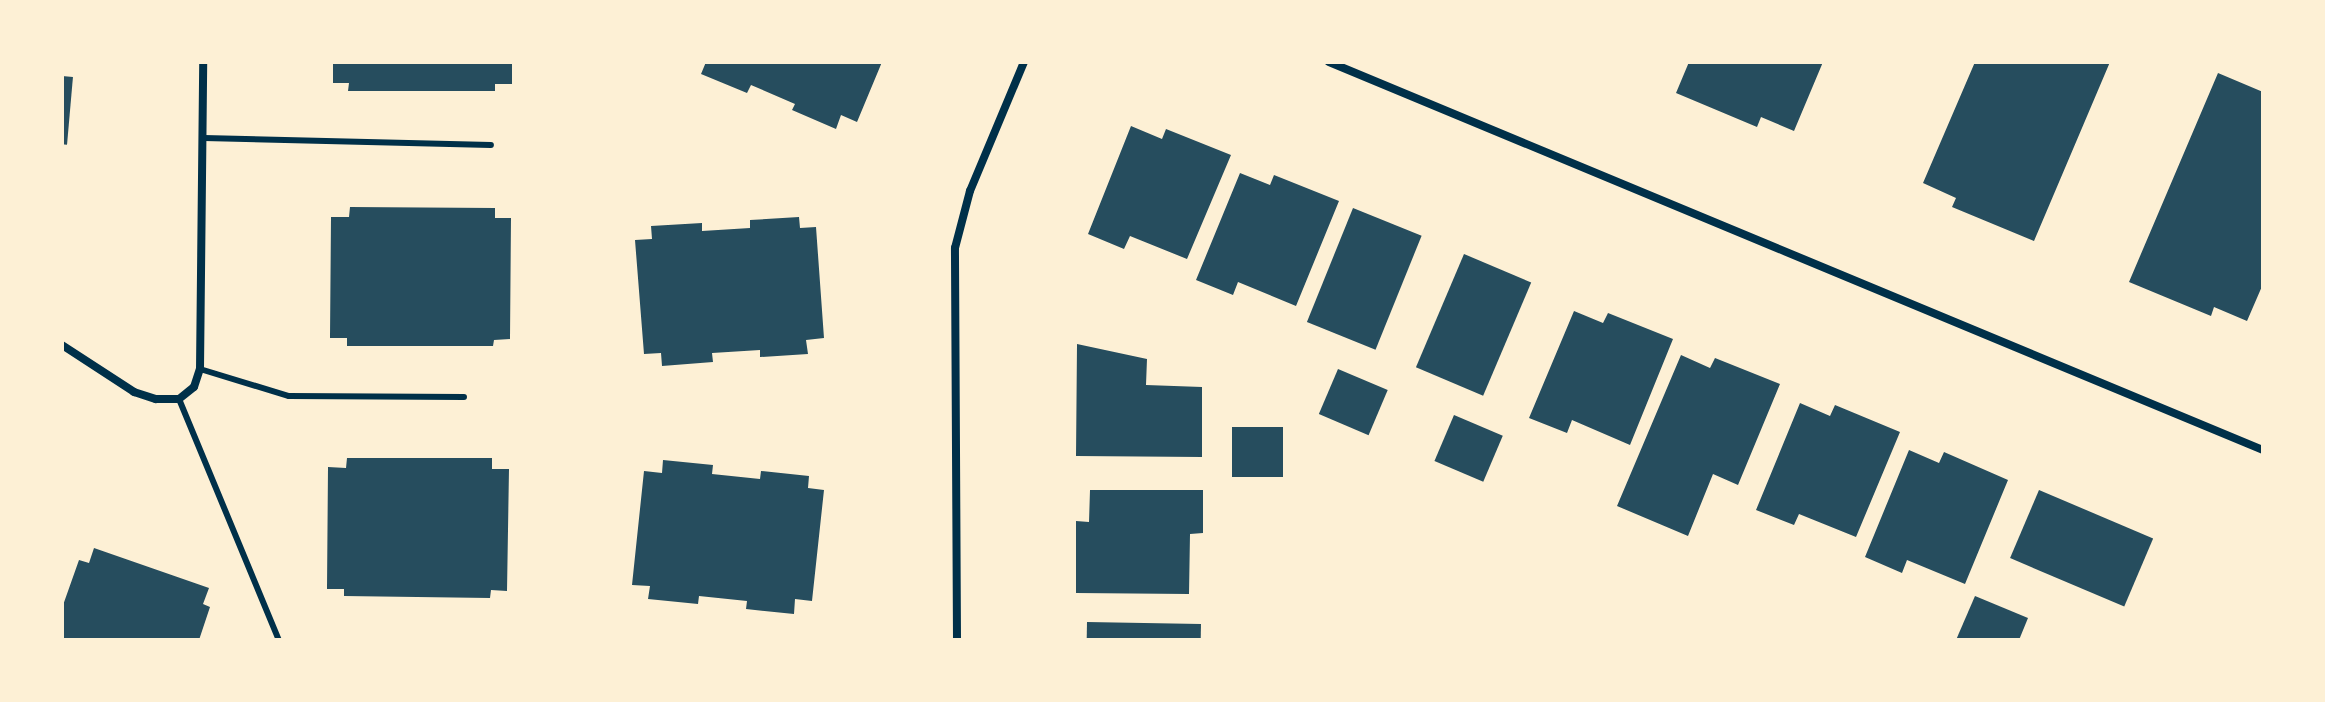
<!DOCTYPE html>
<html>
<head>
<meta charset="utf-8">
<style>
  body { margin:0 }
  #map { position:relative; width:2325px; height:702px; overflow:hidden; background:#fdf0d5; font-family:"Fira Sans",sans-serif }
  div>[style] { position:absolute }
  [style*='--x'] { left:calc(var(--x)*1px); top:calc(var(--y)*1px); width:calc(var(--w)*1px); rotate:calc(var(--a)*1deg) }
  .building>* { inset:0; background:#264d5e; transform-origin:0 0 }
  .service>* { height:6px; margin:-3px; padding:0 3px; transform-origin:3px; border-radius:3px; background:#003049 }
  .minor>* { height:8px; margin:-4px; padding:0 4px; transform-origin:4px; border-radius:4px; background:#003049 }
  span { translate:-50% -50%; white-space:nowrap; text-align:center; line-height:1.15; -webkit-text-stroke:7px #fdf0d5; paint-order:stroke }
  .frame { position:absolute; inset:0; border:64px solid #fdf0d5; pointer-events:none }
</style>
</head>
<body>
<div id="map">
  <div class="building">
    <div style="clip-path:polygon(333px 62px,512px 62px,512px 84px,495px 84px,495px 91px,348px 91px,349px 83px,333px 83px)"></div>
    <div style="clip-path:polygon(706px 62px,882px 62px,857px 122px,841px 115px,836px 129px,792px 110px,795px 104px,751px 85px,747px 93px,701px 74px)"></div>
    <div style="clip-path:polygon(1689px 62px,1823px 62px,1794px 131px,1761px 117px,1757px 127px,1676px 93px)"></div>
    <div style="clip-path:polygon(1975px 62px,2110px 62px,2034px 241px,1952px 207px,1956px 198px,1923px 183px)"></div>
    <div style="clip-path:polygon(2218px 73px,2263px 92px,2263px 284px,2247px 321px,2214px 307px,2211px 316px,2129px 282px)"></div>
    <div style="left:62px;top:76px;width:11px;height:68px;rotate:5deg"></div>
    <div style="clip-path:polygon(1131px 126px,1162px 139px,1166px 129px,1231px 155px,1187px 259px,1130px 236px,1124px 249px,1088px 234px)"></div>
    <div style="clip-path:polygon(1240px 173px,1270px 185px,1274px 175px,1339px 201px,1296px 306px,1238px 282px,1233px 295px,1196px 280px)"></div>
    <div style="clip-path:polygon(350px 207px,495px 208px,495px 218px,511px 218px,510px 339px,494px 340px,493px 346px,347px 346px,347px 338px,330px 338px,331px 217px,349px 217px)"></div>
    <div style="left:1353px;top:208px;width:74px;height:123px;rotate:22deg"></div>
    <div style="clip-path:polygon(799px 217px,800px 228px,816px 227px,824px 338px,806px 340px,808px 354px,760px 357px,760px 350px,712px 353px,713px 362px,662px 366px,661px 353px,644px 354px,635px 240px,652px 239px,651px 226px,702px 223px,702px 231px,750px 228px,750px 220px)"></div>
    <div style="left:1464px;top:254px;width:73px;height:123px;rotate:23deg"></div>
    <div style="clip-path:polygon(1574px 311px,1603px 323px,1608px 313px,1673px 339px,1630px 445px,1572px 420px,1567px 433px,1529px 418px)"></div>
    <div style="clip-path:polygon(1077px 344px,1147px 359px,1146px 385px,1202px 387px,1202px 457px,1076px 456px)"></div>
    <div style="clip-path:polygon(1681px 355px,1710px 368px,1715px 358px,1780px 384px,1738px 485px,1713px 474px,1688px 536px,1617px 506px)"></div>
    <div style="left:1338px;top:369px;width:54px;height:49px;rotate:23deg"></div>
    <div style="clip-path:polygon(1800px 403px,1830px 416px,1835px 405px,1900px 432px,1856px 537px,1799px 514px,1794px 525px,1756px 510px)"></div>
    <div style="left:1454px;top:415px;width:53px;height:50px;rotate:23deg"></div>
    <div style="left:1232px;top:427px;width:51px;height:50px"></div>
    <div style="clip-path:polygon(1909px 450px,1939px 463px,1944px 452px,2008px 480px,1965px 584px,1907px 560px,1902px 573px,1865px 557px)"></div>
    <div style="clip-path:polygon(347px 458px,492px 458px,492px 469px,509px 469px,507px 591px,491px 590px,490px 598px,344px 596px,344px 589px,327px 589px,328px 467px,346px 468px)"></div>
    <div style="clip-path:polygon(663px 460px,713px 465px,712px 474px,760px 479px,761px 471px,809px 476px,808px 488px,824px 490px,812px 601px,795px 599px,794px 614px,746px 609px,747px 601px,699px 596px,698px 604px,648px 599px,650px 586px,632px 585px,644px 471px,662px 473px)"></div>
    <div style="clip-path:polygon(1090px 490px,1203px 490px,1203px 533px,1190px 534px,1189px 594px,1076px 593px,1076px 521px,1089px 522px)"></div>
    <div style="left:2039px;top:490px;width:124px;height:74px;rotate:23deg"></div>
    <div style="clip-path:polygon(94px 548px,209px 588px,203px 604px,210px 607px,199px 640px,62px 640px,62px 608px,79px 560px,89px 563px)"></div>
    <div style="clip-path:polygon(1975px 596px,2028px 618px,2019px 640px,1956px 640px)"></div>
    <div style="left:1087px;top:622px;width:114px;height:18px;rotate:1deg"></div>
  </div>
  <div class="service">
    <div style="--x:204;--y:138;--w:287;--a:1.4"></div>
    <div style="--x:200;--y:369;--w:93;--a:16.9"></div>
    <div style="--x:289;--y:396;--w:175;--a:0.3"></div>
    <div style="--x:179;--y:399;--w:261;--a:67.5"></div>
  </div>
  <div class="minor">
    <div style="--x:1329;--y:62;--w:1011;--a:22.56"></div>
    <div style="--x:62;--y:345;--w:86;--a:33.1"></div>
    <div style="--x:134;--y:392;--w:23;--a:18"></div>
    <div style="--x:156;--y:399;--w:23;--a:0"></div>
    <div style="--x:179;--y:399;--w:19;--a:-39"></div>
    <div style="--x:194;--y:387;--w:19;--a:-72"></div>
    <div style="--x:200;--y:369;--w:307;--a:-89.4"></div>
    <div style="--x:957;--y:640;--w:392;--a:-90.3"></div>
    <div style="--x:955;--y:248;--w:59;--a:-75.3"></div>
    <div style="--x:970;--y:191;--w:140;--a:-67.3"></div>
  </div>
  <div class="frame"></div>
</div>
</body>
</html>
